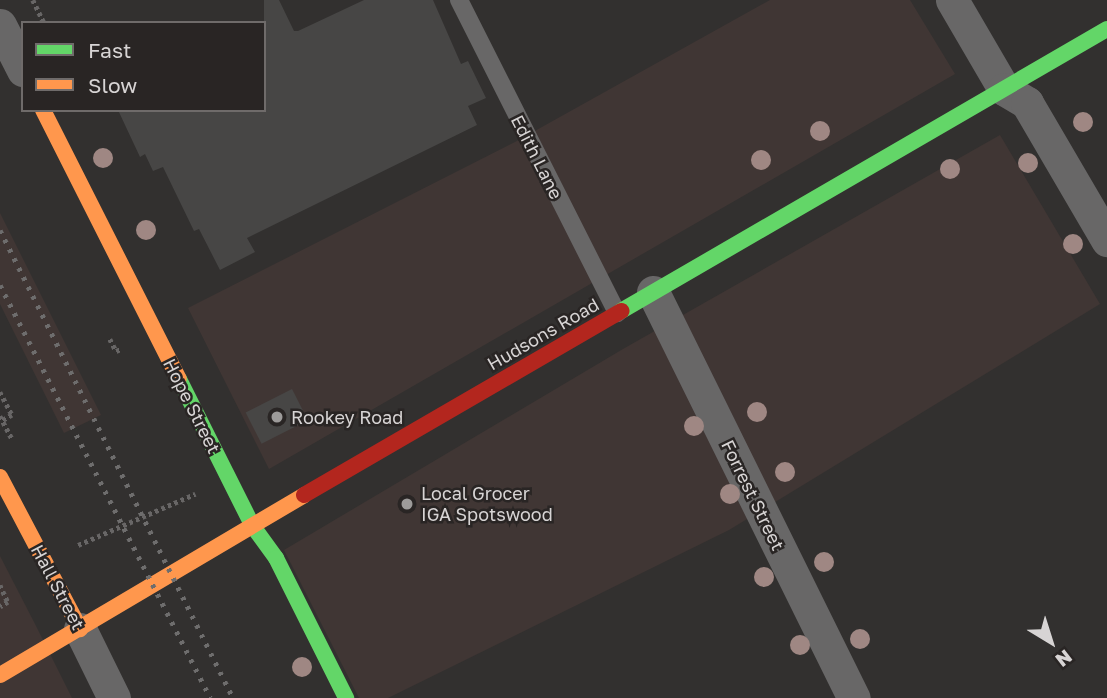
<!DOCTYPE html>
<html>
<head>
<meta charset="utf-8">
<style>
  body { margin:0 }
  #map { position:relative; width:1107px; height:698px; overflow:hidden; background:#32302f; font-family:"Golos Text",sans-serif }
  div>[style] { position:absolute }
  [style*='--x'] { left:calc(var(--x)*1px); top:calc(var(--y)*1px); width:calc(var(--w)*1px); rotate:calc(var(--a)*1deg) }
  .built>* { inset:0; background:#403634 }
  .building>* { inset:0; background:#474645; transform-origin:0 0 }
  .path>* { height:4.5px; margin-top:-2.25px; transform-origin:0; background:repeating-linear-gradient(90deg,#686666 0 3.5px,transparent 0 7px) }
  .lane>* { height:18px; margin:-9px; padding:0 9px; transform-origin:9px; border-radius:9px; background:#686767 }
  .street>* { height:33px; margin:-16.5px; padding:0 16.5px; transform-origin:16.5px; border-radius:16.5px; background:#686767 }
  .fast>* { height:16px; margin:-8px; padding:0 8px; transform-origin:8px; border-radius:8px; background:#63d668 }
  .slow>* { height:16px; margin:-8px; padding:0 8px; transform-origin:8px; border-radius:8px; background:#ff974d }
  .jam>* { height:16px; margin:-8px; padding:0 8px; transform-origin:8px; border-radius:8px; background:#b3261e }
  .rail>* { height:5px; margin-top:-2.5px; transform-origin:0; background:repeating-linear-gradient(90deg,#6e6d6d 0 3.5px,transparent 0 10.5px) }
  .trees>* { width:20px; height:20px; margin:-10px; border-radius:50%; background:#9f8783 }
  .dots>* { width:19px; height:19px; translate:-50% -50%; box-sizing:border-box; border:4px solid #292524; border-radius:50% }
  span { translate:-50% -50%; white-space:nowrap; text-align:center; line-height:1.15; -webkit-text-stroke:5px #292524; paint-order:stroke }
  .street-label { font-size:18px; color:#d7d4d4 }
  .poi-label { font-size:18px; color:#d7d4d4 }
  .left { translate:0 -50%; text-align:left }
  .legend { position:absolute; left:21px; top:21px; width:245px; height:91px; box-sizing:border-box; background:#292524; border:2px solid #6f6b6a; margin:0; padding:9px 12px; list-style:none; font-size:21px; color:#d7d4d4 }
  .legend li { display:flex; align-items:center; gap:14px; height:35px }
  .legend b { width:35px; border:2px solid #6f6b6a }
  .north { position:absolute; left:1016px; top:607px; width:70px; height:70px; -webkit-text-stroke:5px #292524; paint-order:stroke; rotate:142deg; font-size:19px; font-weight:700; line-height:28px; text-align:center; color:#d7d4d4 }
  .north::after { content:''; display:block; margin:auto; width:24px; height:32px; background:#d7d4d4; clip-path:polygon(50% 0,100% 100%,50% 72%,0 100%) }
</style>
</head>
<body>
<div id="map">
  <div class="built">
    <div style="clip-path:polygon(770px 0,910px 0,955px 74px,269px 469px,188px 308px,515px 142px)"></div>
    <div style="clip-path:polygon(1000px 135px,1100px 304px,729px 530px,388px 698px,359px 698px,284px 550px,623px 349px)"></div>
    <div style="clip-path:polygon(0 213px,101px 415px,64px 433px,0 304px)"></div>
    <div style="clip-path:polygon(0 556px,35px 624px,72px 698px,0 698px)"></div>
  </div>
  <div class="building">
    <div style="clip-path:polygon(264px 0,279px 0,294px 31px,298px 31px,364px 0,433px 0,461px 64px,468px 61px,486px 98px,468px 106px,477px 125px,247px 238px,255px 252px,220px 270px,199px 229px,194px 231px,163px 167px,153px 171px,145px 154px,140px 157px,118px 110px,264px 110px)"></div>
    <div style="left:292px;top:389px;width:35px;height:52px;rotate:63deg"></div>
  </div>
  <div class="path">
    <div style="--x:33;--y:0;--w:25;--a:64"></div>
    <div style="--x:110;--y:339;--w:13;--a:63"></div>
    <div style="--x:116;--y:351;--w:5;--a:-22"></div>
    <div style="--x:0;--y:392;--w:26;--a:62"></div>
    <div style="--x:12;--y:415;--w:12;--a:149"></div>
    <div style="--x:0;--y:416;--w:27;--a:62"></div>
    <div style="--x:78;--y:545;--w:128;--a:-23.6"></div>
    <div style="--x:0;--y:585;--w:19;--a:65"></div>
    <div style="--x:8;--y:602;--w:9;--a:148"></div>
  </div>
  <div class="lane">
    <div style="--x:459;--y:0;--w:351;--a:63.2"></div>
  </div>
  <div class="street">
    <div style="--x:952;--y:0;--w:103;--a:59.7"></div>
    <div style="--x:1004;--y:89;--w:27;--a:31"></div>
    <div style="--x:1027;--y:103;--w:159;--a:59.7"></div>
    <div style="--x:0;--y:25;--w:51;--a:62.9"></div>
    <div style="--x:653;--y:292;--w:453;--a:63.7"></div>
    <div style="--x:80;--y:629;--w:77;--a:63.8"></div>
  </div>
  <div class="fast">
    <div style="--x:621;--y:311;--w:562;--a:-30.12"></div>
    <div style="--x:179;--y:379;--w:163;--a:63.4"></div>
    <div style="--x:252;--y:525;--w:41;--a:54"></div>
    <div style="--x:276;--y:558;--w:157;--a:63.4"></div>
  </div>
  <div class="slow">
    <div style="--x:43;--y:110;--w:301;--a:63.2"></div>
    <div style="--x:0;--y:477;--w:172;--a:62.2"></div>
    <div style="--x:0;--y:675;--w:353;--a:-30.6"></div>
  </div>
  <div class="jam">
    <div style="--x:304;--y:495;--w:367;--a:-30.1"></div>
  </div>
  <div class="rail">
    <div style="--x:0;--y:230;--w:523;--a:63.53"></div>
    <div style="--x:0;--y:285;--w:463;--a:63"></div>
  </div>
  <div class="trees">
    <div style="left:1083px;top:122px"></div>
    <div style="left:820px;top:131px"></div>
    <div style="left:103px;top:158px"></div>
    <div style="left:761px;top:160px"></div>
    <div style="left:1028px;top:163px"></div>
    <div style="left:950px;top:169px"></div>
    <div style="left:146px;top:230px"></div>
    <div style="left:1073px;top:244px"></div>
    <div style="left:757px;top:412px"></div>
    <div style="left:694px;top:426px"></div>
    <div style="left:785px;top:472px"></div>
    <div style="left:730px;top:494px"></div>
    <div style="left:824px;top:562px"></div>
    <div style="left:764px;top:577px"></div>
    <div style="left:860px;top:639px"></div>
    <div style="left:800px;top:645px"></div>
    <div style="left:302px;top:667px"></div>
  </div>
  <div class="dots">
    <div style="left:277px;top:417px;background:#9d9b9a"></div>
    <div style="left:407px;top:504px;background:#9d9b9a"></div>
  </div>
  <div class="street-label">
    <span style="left:537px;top:157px;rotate:63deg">Edith Lane</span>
    <span style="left:543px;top:334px;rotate:-30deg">Hudsons Road</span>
    <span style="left:192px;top:406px;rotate:63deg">Hope Street</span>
    <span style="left:753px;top:495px;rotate:64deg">Forrest Street</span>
    <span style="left:58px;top:587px;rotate:62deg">Hall Street</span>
  </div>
  <div class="poi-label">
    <span class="left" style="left:291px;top:417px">Rookey Road</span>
    <span class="left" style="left:421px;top:504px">Local Grocer<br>IGA Spotswood</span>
  </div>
  <ul class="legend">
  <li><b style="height:9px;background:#63d668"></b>Fast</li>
  <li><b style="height:9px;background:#ff974d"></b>Slow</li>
  </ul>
  <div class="north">N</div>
</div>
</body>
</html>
